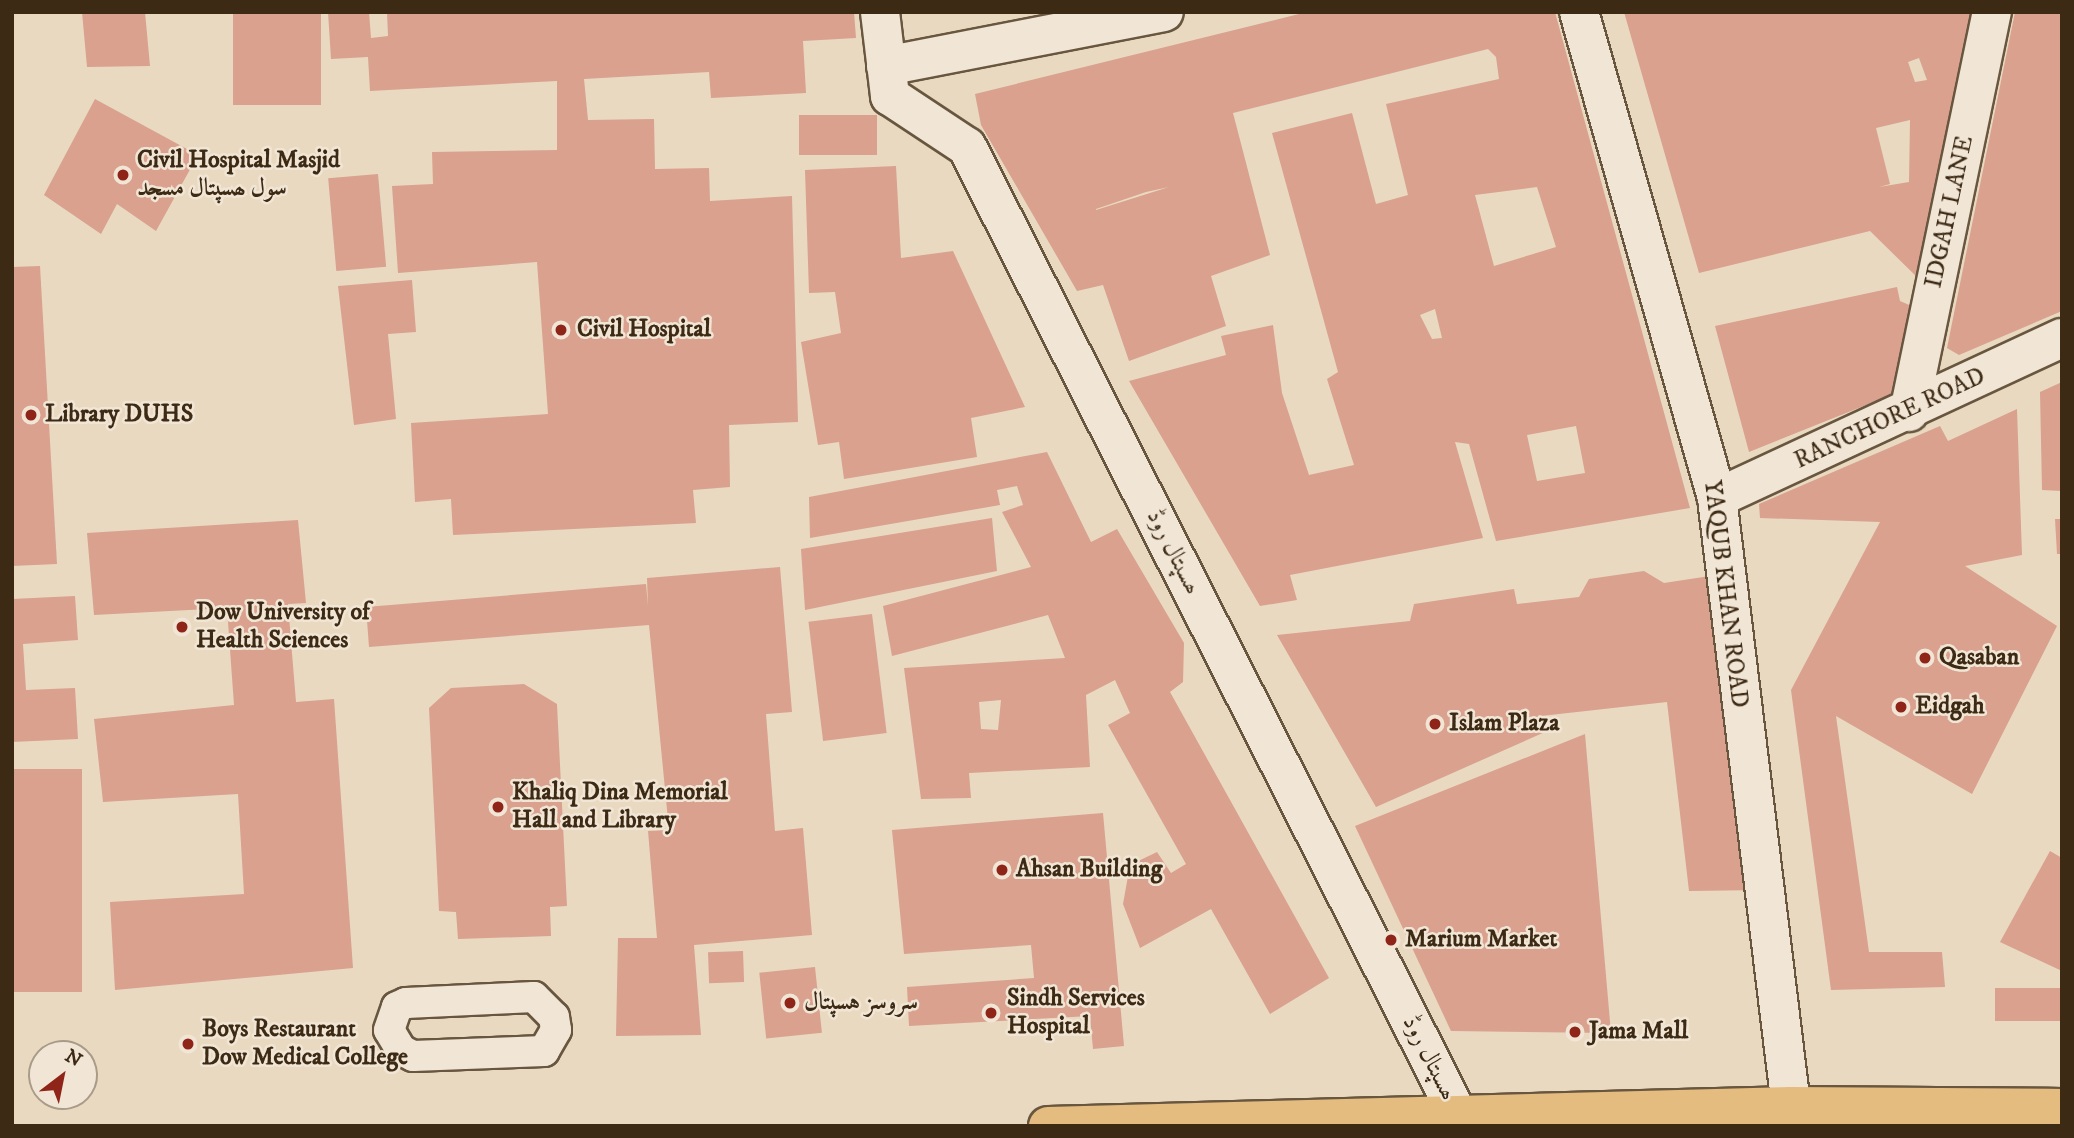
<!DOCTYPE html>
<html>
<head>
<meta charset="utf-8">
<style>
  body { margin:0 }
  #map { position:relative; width:2074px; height:1138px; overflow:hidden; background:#e9d9c0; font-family:"IM FELL DW Pica",Amiri,serif }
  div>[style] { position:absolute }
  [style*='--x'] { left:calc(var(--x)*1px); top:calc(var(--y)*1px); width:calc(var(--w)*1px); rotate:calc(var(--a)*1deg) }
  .building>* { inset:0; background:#d9a18e; transform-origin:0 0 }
  .roads { filter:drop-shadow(2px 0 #68563f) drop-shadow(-2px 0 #68563f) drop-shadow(0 2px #68563f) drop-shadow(0 -2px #68563f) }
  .pedestrian>* { height:30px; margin:-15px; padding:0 15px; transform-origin:15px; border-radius:15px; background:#f1e6d6 }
  .minor>* { height:38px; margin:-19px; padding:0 19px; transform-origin:19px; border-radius:19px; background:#f1e6d6 }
  .tertiary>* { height:38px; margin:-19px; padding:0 19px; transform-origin:19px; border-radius:19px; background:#f1e6d6 }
  .trunk>* { height:38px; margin:-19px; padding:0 19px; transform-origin:19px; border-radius:19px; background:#e4bc80 }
  .dots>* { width:19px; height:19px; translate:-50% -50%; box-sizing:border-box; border:4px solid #f1e6d6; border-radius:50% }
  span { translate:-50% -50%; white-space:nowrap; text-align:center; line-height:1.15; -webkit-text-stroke:5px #f1e6d6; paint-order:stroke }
  .poi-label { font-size:24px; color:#3d2a14; font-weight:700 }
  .left { translate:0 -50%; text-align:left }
  .street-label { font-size:24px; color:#3d2a14 }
  .frame { position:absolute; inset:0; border:14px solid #3d2a14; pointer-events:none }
  .north { position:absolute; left:28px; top:1040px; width:70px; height:70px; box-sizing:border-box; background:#f1e6d6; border:2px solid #a99b88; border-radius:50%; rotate:32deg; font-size:19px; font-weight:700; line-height:28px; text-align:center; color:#3d2a14 }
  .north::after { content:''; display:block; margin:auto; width:24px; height:32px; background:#8f2418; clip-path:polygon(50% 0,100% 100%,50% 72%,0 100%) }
</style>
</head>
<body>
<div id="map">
  <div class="building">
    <div style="clip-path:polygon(82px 12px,145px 12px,150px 66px,87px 67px)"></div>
    <div style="left:233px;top:12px;width:88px;height:93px"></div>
    <div style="clip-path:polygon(328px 12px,369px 12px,371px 38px,388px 36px,387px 12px,854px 12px,856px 38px,803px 41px,806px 93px,711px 98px,709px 72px,584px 79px,588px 120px,654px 119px,655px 169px,709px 168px,710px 201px,792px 196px,798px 422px,729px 425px,730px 487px,693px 490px,696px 523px,453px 535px,451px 499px,415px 502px,411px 423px,548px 414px,537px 262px,398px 273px,392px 186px,433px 184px,432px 152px,557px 150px,557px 81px,370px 91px,368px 57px,331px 59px)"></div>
    <div style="clip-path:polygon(evenodd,1307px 12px,1555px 12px,1690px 508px,1496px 541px,1469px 444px,1455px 442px,1483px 538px,1290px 575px,1297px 600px,1260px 606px,1129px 381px,1226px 355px,1221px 336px,1273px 325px,1282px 393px,1309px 475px,1354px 465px,1327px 379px,1338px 372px,1272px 133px,1352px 113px,1376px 204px,1408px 195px,1386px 104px,1499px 79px,1496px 57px,1488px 49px,1233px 113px,1270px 255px,1211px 276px,1226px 326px,1129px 361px,1103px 285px,1077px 291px,981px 125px,975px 94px,1307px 12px,1169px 187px,1096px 210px,1096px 209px,1146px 192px,1169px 187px,1307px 12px,1537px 187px,1556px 247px,1494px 266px,1475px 195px,1537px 187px,1307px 12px,1435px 309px,1442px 338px,1432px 339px,1420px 315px,1435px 309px,1307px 12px,1576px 426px,1585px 473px,1537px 481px,1527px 435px,1576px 426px)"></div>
    <div style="clip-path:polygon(evenodd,1624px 12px,1980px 12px,1922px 282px,1870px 231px,1699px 273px,1624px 12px,1919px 58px,1927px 80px,1915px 82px,1908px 62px,1919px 58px,1624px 12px,1910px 120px,1909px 182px,1879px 187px,1890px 184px,1876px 128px,1910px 120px)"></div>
    <div style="clip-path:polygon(2015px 12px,2062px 12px,2062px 311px,1959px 355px,1947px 348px)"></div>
    <div style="clip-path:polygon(95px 99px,198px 155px,156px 231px,117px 204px,101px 234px,44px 195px)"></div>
    <div style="left:877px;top:115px;width:40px;height:78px;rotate:90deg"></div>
    <div style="clip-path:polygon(896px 166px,901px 258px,953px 251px,1025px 407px,971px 418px,977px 457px,844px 479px,839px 442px,818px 445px,801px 342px,841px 333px,835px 292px,809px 293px,805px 170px)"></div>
    <div style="left:378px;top:174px;width:93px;height:50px;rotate:85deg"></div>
    <div style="clip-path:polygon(40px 266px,57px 564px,12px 566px,12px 267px)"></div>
    <div style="clip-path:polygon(412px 280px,416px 332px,388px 334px,396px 419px,354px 425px,338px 286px)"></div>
    <div style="clip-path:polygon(1897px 287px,1900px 301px,1916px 308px,1896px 393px,1749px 452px,1715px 326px)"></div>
    <div style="clip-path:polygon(2062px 382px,2062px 491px,2042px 490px,2040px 392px)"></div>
    <div style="clip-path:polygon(2017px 409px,2022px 555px,1965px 566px,2057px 626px,1972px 794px,1836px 716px,1869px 952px,1942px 952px,1945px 987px,1831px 990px,1791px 690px,1880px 522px,1760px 518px,1759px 504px,1940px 426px,1948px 441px)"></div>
    <div style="clip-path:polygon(evenodd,1047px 452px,1091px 542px,1117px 529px,1184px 643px,1183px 682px,1170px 692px,1329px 978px,1270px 1014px,1211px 909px,1140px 948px,1123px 904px,1130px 865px,1157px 852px,1171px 873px,1186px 864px,1108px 725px,1130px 713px,1115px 680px,1086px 695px,1090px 767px,969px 773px,971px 798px,921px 799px,904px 668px,1065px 658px,1048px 615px,892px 656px,883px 606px,1031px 567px,1002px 512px,1023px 505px,1017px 486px,997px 490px,1000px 505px,810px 538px,809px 497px,1047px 452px,1001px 700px,998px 730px,981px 729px,979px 702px,1001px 700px)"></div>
    <div style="clip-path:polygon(992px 518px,997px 571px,805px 610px,801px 549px)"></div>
    <div style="clip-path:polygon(2055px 519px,2062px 519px,2062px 554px,2057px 554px)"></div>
    <div style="clip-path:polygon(298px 520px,306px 603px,288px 604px,296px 702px,334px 699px,353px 968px,115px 990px,110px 902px,244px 894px,238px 794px,103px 802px,94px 719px,234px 705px,227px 608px,94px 615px,87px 533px)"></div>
    <div style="clip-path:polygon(780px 567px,792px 712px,766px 714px,775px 831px,803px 828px,812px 935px,694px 945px,701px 1035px,616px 1036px,618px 938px,657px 938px,648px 831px,669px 830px,649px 625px,369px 647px,366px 607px,646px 584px,648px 606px,647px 578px)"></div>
    <div style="clip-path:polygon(1644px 571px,1664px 583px,1723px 574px,1762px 890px,1689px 891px,1667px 702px,1541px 716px,1545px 732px,1376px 807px,1277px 635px,1410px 621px,1414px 604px,1514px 589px,1517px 604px,1579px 597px,1589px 579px)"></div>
    <div style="clip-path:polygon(75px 596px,78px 640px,23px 644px,26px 690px,75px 688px,78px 739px,12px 742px,12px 599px)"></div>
    <div style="left:872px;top:614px;width:120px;height:64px;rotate:83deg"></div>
    <div style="clip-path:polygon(524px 684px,557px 704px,567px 906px,550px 907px,551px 936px,458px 939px,456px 912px,439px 911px,429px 708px,451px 688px)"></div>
    <div style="clip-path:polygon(1585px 734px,1611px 1033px,1451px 1031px,1355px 826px)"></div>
    <div style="left:82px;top:769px;width:223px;height:70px;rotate:90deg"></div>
    <div style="clip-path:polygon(1103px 813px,1124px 1046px,1093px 1049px,1090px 1016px,909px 1026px,907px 987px,1034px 978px,1031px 945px,904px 954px,892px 830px)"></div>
    <div style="clip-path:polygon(2050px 851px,2062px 858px,2062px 971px,2000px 942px)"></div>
    <div style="left:743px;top:951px;width:31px;height:35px;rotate:88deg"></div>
    <div style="left:815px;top:967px;width:66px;height:56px;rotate:84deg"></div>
    <div style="left:1995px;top:988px;width:67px;height:33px"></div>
  </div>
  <div class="roads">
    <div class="pedestrian">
      <div style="--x:534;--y:997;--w:28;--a:45"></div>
      <div style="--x:554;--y:1017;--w:13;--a:81"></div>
      <div style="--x:556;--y:1030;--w:24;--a:120"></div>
      <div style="--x:544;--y:1051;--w:131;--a:177.8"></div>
      <div style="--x:413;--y:1056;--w:13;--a:-153"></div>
      <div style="--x:401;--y:1050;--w:23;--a:-121"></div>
      <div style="--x:389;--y:1030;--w:24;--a:-71"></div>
      <div style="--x:397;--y:1007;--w:10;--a:-24"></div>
      <div style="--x:406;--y:1003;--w:128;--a:-2.7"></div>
    </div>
    <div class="minor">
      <div style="--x:1579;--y:12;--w:505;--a:74.15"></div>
      <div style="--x:1717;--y:498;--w:612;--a:83.06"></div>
      <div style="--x:886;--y:66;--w:283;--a:-11"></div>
      <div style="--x:1909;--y:412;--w:409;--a:-78.3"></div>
      <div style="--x:1717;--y:498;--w:380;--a:-24.9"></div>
    </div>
    <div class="tertiary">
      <div style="--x:880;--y:12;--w:85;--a:83.2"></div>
      <div style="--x:890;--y:96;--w:92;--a:33.5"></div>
      <div style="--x:967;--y:147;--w:1085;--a:63.1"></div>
    </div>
    <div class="trunk">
      <div style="--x:1048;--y:1126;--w:743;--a:-1.54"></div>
      <div style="--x:1791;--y:1106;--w:271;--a:0.4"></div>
    </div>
  </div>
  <div class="dots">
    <div style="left:123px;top:175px;background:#8f2418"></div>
    <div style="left:561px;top:330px;background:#8f2418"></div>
    <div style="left:31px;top:415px;background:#8f2418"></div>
    <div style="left:182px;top:627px;background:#8f2418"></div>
    <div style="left:1925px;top:658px;background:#8f2418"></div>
    <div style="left:1901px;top:707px;background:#8f2418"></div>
    <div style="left:1435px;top:724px;background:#8f2418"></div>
    <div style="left:498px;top:807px;background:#8f2418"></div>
    <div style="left:1002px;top:870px;background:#8f2418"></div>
    <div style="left:1391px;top:940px;background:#8f2418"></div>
    <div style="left:790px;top:1003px;background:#8f2418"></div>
    <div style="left:991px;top:1013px;background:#8f2418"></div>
    <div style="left:1575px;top:1032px;background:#8f2418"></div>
    <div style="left:188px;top:1044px;background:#8f2418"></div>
  </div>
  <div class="poi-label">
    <span class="left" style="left:137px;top:175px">Civil Hospital Masjid<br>سول ھسپتال مسجد</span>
    <span class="left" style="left:577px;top:330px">Civil Hospital</span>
    <span class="left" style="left:45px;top:415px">Library DUHS</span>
    <span class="left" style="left:196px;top:627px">Dow University of<br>Health Sciences</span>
    <span class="left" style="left:1939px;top:658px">Qasaban</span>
    <span class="left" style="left:1915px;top:707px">Eidgah</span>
    <span class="left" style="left:1449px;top:724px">Islam Plaza</span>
    <span class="left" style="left:512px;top:807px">Khaliq Dina Memorial<br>Hall and Library</span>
    <span class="left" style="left:1016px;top:870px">Ahsan Building</span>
    <span class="left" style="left:1405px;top:940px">Marium Market</span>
    <span class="left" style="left:1007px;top:1013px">Sindh Services<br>Hospital</span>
    <span class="left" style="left:804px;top:1003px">سروسز ہسپتال</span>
    <span class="left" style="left:202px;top:1044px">Boys Restaurant<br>Dow Medical College</span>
    <span class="left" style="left:1589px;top:1032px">Jama Mall</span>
  </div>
  <div class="street-label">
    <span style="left:1950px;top:212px;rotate:-78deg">IDGAH LANE</span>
    <span style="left:1890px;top:419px;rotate:-25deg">RANCHORE ROAD</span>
    <span style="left:1173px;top:552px;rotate:63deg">ھسپتال روڈ</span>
    <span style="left:1725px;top:594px;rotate:83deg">YAQUB KHAN ROAD</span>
    <span style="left:1429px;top:1058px;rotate:63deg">ھسپتال روڈ</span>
  </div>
  <div class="frame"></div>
  <div class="north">N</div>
</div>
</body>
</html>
